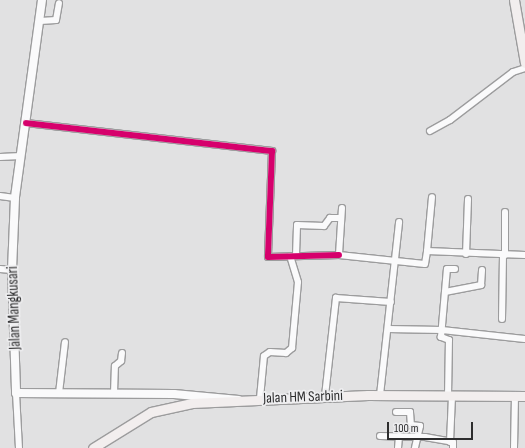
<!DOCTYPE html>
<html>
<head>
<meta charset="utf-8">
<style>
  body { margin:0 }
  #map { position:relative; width:525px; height:448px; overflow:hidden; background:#e1e1e2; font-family:"Sofia Sans Condensed",sans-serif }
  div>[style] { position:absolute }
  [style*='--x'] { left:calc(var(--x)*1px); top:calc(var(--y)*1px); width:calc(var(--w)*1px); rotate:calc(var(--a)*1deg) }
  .roads { filter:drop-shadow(1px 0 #9c9c9d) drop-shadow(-1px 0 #9c9c9d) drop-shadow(0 1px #9c9c9d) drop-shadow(0 -1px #9c9c9d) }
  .minor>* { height:6px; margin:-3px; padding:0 3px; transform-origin:3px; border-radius:3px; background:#fafafb }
  .tertiary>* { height:8px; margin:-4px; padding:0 4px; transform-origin:4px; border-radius:4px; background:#fafafb }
  .secondary>* { height:9px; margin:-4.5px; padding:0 4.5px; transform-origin:4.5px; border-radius:4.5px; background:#f2eeee }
  .cycleway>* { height:6px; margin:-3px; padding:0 3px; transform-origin:3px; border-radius:3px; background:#d6006c }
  span { translate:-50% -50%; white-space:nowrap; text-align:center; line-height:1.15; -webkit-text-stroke:3.5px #eeeef0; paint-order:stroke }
  .street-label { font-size:15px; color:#2d2d2e }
  .scale { position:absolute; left:387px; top:422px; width:86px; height:18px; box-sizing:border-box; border:2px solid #2d2d2e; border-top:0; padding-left:5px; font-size:12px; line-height:14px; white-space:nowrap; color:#2d2d2e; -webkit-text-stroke:3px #eeeef0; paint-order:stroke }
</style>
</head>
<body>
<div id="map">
  <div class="roads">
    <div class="minor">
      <div style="--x:40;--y:21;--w:16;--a:-4"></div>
      <div style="--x:56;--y:20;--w:17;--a:-80"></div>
      <div style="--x:26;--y:123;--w:248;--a:6.5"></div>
      <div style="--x:272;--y:151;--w:106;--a:92.2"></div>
      <div style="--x:268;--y:257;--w:71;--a:-1.6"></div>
      <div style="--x:430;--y:131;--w:23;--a:-29"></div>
      <div style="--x:450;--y:120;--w:79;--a:-37.3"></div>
      <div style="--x:513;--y:72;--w:13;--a:-18"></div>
      <div style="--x:0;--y:157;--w:21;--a:-3"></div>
      <div style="--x:0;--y:196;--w:15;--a:8"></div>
      <div style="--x:342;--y:208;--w:47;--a:93.7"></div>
      <div style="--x:339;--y:255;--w:86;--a:6"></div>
      <div style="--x:425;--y:264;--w:13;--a:-81"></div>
      <div style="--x:427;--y:251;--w:98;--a:2.3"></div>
      <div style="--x:427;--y:251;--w:54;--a:-84.7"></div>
      <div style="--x:466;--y:254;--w:55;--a:-87.9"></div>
      <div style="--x:296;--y:255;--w:30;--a:-88"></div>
      <div style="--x:297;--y:225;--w:27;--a:2"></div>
      <div style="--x:324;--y:226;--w:10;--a:-53"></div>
      <div style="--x:330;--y:218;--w:11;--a:0"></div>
      <div style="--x:505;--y:255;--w:43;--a:-90"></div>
      <div style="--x:0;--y:269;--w:12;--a:5"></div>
      <div style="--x:445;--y:292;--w:37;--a:-11"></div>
      <div style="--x:481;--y:285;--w:15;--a:-86"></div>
      <div style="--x:502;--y:319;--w:64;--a:-89.1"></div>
      <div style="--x:388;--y:329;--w:54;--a:1.1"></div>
      <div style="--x:442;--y:330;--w:83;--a:6.2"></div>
      <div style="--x:16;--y:393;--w:55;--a:86.9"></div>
      <div style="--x:59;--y:393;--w:51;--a:-83.3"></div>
      <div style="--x:114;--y:393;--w:27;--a:-88"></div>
      <div style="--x:115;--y:366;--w:8;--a:-40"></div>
      <div style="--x:121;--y:361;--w:8;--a:-83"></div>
      <div style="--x:380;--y:395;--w:174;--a:-83.7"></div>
      <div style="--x:325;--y:396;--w:99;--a:-83.6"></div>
      <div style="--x:336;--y:298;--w:55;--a:4.2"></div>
      <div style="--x:448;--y:396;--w:56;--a:-89"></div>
      <div style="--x:449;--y:340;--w:9;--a:-159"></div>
      <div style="--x:441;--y:337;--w:68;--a:-85"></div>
      <div style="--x:447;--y:269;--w:8;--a:0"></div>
      <div style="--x:260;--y:398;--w:42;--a:-84.6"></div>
      <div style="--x:264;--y:356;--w:7;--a:-34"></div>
      <div style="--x:270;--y:352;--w:16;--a:4"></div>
      <div style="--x:286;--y:353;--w:8;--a:-40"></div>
      <div style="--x:292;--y:348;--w:66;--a:-84.8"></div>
      <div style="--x:298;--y:282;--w:27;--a:-107"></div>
      <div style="--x:396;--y:412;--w:14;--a:0"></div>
      <div style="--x:410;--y:412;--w:13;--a:86"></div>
      <div style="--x:411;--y:425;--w:9;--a:6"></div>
      <div style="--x:420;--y:426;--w:23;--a:103"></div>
      <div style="--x:380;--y:436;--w:45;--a:1.3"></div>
      <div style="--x:425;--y:437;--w:28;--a:10"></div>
      <div style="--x:453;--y:442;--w:6;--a:90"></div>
      <div style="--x:450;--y:442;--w:46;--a:-87.5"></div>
      <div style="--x:398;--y:448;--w:12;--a:-85"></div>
      <div style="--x:514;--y:448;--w:51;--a:-88.9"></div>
    </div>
    <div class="tertiary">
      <div style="--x:42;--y:0;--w:200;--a:97.8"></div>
      <div style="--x:15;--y:198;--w:72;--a:92.4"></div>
      <div style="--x:12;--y:270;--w:123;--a:88.1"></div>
      <div style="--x:16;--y:393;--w:158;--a:0.4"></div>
      <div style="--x:174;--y:394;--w:65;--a:5.3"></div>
    </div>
    <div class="secondary">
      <div style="--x:514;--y:0;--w:64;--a:80.1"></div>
      <div style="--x:93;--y:448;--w:68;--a:-31.8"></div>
      <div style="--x:151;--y:412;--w:42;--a:-12.4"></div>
      <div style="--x:192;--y:403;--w:176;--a:-2.6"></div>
      <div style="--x:368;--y:395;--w:157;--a:0.4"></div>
    </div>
  </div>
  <div class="cycleway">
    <div style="--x:26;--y:123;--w:248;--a:6.5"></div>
    <div style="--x:272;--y:151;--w:106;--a:92.2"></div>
    <div style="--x:268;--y:257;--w:71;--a:-1.6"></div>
  </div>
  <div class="street-label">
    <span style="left:14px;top:308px;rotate:-92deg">Jalan Mangkusari</span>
    <span style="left:303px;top:397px;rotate:-2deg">Jalan HM Sarbini</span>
  </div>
  <div class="scale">100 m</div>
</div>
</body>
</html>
